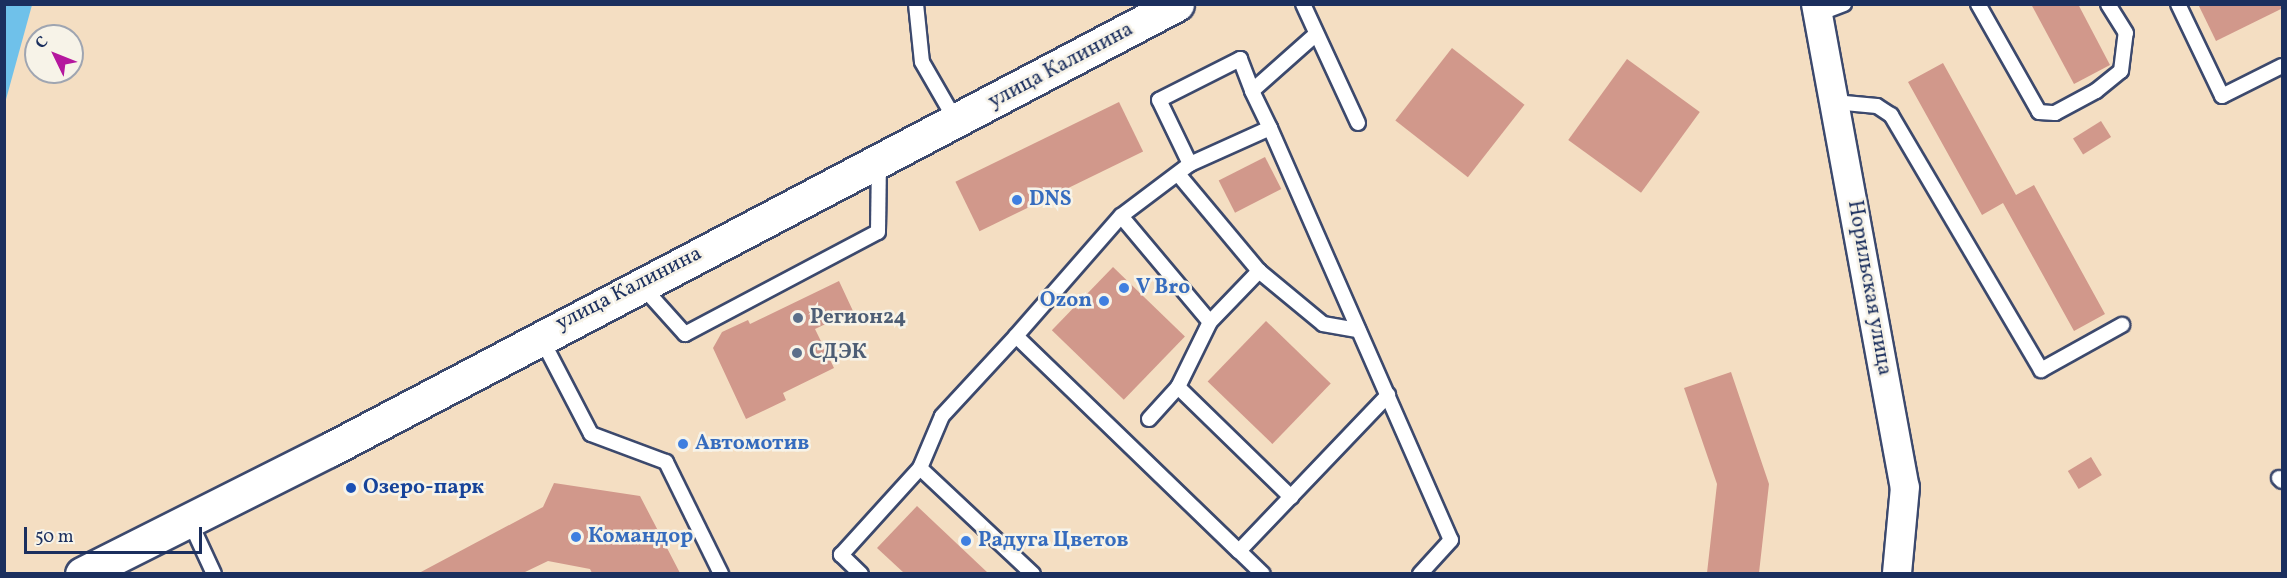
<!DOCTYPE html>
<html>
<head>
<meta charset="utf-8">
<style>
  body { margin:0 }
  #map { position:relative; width:2287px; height:578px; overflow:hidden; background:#f4dec2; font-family:Vollkorn,serif }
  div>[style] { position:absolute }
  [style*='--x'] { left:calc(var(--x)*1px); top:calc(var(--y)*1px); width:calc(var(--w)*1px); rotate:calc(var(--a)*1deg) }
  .water>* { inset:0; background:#6fc1ea }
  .building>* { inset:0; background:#d1988b; transform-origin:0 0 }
  .roads { filter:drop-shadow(2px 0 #3c496d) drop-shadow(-2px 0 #3c496d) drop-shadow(0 2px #3c496d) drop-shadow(0 -2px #3c496d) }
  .lane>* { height:14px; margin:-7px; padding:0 7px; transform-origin:7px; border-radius:7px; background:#fff }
  .street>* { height:28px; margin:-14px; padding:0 14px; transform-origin:14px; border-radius:14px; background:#fff }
  .secondary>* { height:33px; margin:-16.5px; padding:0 16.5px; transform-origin:16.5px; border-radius:16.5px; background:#fff }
  .dots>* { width:16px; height:16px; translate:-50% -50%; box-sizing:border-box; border:3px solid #f7f3e8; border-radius:50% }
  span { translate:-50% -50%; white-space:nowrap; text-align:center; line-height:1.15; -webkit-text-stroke:5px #f7f3e8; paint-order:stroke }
  .street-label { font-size:21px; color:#1b2f5e }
  .shop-label { font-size:21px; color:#366cbe; font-weight:700 }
  .left { translate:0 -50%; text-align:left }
  .right { translate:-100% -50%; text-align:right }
  .service-label { font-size:21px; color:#4e5e75; font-weight:700 }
  .transit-label { font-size:21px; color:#164399; font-weight:700 }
  .frame { position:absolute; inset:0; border:6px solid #1b2f5e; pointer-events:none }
  .north { position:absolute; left:24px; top:24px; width:60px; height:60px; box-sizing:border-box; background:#f7f3e8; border:2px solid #9fa5b1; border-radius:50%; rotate:313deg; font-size:16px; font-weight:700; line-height:24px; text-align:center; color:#1b2f5e }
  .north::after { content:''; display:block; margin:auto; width:21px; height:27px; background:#b5179e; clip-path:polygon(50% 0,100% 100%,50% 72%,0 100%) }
  .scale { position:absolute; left:24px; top:527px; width:178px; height:27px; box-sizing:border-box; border:3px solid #1b2f5e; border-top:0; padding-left:8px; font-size:18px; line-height:21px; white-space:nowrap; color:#1b2f5e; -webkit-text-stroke:4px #f7f3e8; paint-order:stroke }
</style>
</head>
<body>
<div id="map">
  <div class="water">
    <div style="clip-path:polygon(5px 4px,32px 5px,5px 103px,4px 5px)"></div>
  </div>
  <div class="building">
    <div style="clip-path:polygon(2031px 4px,2078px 4px,2110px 65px,2074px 84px)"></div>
    <div style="clip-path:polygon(2198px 4px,2283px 4px,2283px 8px,2216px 41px)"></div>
    <div style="left:1452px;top:48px;width:92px;height:92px;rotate:38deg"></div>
    <div style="left:1627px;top:59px;width:90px;height:100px;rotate:36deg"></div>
    <div style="clip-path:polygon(1943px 63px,2016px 195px,2034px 185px,2105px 314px,2074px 331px,2003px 203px,1982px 215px,1908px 82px)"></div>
    <div style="left:1119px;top:102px;width:55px;height:182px;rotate:64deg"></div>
    <div style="left:2101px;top:121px;width:19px;height:33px;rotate:58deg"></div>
    <div style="left:1265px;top:157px;width:36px;height:52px;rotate:63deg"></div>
    <div style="left:1113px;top:267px;width:100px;height:88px;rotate:44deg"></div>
    <div style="clip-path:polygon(839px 281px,853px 311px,815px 329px,834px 368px,783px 393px,786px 400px,746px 419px,713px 348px,722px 332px,748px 320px,750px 324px)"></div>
    <div style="left:1266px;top:321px;width:90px;height:84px;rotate:44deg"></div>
    <div style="clip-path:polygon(1731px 372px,1769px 484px,1759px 573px,1707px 573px,1717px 484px,1684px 388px)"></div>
    <div style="left:2091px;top:457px;width:21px;height:27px;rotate:59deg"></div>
    <div style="clip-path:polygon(554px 483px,640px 496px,680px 573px,592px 573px,590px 569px,548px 561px,523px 573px,419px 573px,543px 507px)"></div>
    <div style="clip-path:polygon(917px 506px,988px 573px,904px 573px,877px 548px)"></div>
  </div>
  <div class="roads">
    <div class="lane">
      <div style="--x:916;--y:4;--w:58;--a:84.1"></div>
      <div style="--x:922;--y:62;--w:68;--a:60"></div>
      <div style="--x:1303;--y:4;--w:131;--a:65.2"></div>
      <div style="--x:1978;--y:4;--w:124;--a:60.5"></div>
      <div style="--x:2039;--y:112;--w:16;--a:4"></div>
      <div style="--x:2055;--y:113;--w:47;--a:-28.2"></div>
      <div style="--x:2096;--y:91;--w:32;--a:-39"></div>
      <div style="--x:2121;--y:71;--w:38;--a:-83"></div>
      <div style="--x:2126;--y:33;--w:34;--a:-122"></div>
      <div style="--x:2178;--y:4;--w:102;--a:64.4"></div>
      <div style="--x:2222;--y:96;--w:67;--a:-26.6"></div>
      <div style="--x:1818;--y:14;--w:28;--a:-21"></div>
      <div style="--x:1315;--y:35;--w:84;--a:138.4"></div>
      <div style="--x:1252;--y:91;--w:41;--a:64.1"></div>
      <div style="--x:1270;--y:128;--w:88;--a:155.8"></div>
      <div style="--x:1190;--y:164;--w:86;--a:143"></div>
      <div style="--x:1121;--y:216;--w:159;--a:131.2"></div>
      <div style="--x:1016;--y:336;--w:310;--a:44"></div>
      <div style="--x:1239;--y:551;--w:216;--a:-46.3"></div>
      <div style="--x:1834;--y:102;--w:43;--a:5.3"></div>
      <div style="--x:1877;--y:106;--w:17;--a:33"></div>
      <div style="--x:1891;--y:115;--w:296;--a:59.5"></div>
      <div style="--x:2041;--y:370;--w:93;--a:-29.1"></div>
      <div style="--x:1270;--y:128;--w:450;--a:66.3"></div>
      <div style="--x:1451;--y:540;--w:46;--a:132.4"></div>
      <div style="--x:1190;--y:164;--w:71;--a:-115.8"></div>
      <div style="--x:1159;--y:100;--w:91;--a:-26.8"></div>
      <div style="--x:1240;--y:59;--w:34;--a:69"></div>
      <div style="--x:1178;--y:174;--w:126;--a:50.1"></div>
      <div style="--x:1121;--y:216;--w:138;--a:50"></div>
      <div style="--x:1210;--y:322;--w:71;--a:-46.1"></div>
      <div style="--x:1259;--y:271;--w:83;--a:39.6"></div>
      <div style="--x:1323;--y:324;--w:36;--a:10"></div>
      <div style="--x:641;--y:285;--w:66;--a:48.1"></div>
      <div style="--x:685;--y:334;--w:218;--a:-27.9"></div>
      <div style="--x:878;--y:232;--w:68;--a:-89.2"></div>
      <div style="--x:541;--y:338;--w:108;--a:62.5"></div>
      <div style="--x:591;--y:434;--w:80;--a:20.5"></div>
      <div style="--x:666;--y:462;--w:125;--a:63.8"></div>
      <div style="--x:1178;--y:387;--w:158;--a:44.2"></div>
      <div style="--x:1149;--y:419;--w:43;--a:-47.8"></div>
      <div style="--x:1178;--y:387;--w:72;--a:-63.8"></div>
      <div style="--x:920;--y:468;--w:56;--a:-67.1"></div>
      <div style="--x:942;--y:416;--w:109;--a:-47.2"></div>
      <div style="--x:2279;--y:478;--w:4;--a:45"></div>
      <div style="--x:190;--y:522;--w:57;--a:65.2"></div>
      <div style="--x:1239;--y:551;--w:33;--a:44"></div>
      <div style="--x:861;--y:574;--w:28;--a:-136"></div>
      <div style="--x:841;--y:555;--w:118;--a:-47.8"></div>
      <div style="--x:920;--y:468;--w:155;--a:43.2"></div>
    </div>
    <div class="street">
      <div style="--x:1816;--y:4;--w:491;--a:79.6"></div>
      <div style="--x:1905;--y:487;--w:87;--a:95.3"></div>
    </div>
    <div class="secondary">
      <div style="--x:82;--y:574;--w:276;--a:-26.7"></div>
      <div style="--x:329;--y:450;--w:958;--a:-27.74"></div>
    </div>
  </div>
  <div class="dots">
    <div style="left:1017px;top:200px;background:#3f7fe0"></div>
    <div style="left:1124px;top:288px;background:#3f7fe0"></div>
    <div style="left:1104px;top:301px;background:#3f7fe0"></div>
    <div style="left:798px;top:318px;background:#5c6f8a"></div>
    <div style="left:797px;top:353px;background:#5c6f8a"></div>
    <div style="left:683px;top:444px;background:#3f7fe0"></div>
    <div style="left:351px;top:488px;background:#1a4fb4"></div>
    <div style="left:576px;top:537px;background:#3f7fe0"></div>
    <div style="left:966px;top:541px;background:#3f7fe0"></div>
  </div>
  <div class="street-label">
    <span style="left:1061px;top:66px;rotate:-28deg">улица Калинина</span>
    <span style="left:1869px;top:288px;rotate:80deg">Норильская улица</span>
    <span style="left:629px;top:289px;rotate:-27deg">улица Калинина</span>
  </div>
  <div class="shop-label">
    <span class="left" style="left:1029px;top:200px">DNS</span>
    <span class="left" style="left:1136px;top:288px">V Bro</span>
    <span class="right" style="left:1092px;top:301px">Ozon</span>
    <span class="left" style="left:695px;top:444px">Автомотив</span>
    <span class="left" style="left:588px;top:537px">Командор</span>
    <span class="left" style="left:978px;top:541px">Радуга Цветов</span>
  </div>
  <div class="service-label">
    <span class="left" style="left:810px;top:318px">Регион24</span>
    <span class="left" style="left:809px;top:353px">СДЭК</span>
  </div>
  <div class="transit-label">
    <span class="left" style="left:363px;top:488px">Озеро-парк</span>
  </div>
  <div class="frame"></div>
  <div class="north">С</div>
  <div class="scale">50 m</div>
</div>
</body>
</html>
